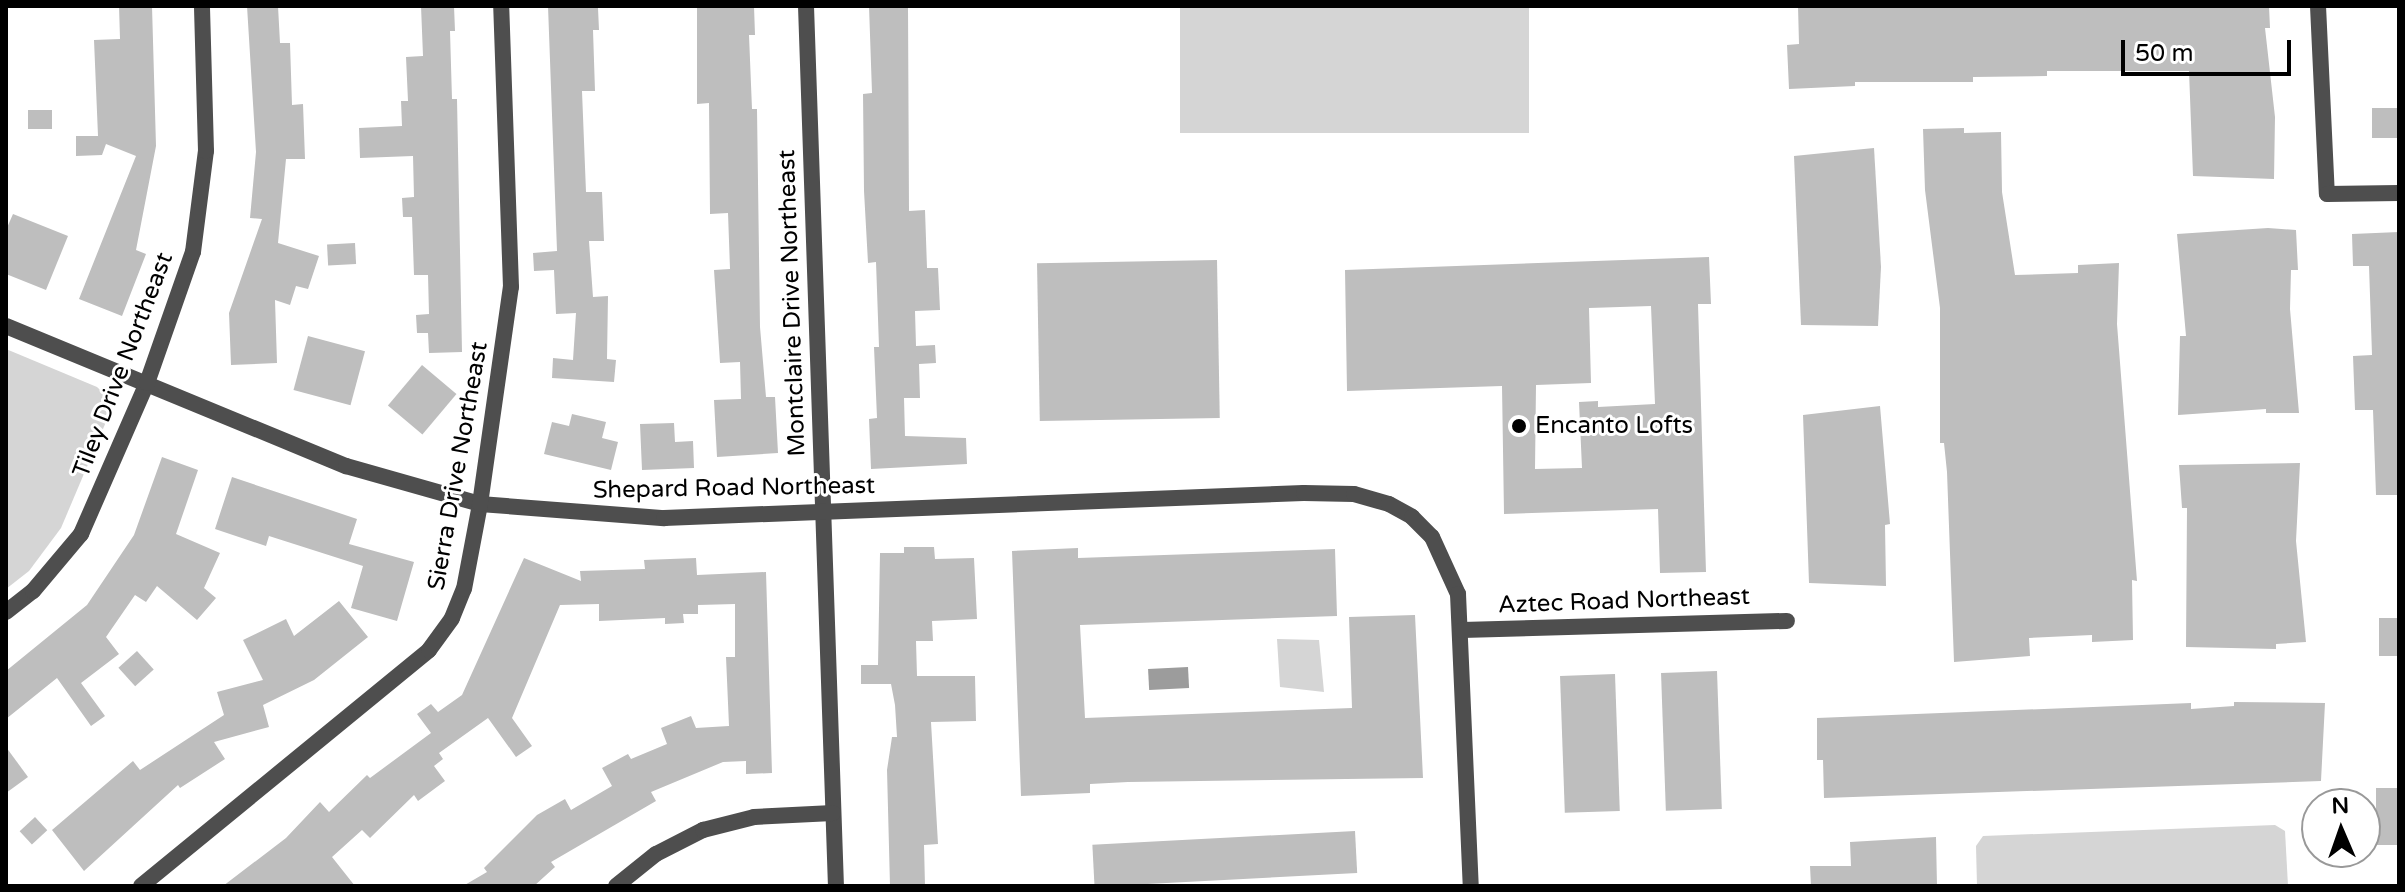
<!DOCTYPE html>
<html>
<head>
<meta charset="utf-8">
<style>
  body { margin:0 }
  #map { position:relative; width:2405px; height:892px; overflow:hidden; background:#fff; font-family:"Varela Round",sans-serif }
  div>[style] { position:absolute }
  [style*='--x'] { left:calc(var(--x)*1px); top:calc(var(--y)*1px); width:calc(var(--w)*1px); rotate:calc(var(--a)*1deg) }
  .green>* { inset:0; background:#d5d5d5; transform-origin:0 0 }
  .water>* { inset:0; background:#9c9c9c; transform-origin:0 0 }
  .building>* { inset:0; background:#bebebe; transform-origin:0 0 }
  .minor>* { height:16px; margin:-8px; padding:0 8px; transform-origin:8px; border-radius:8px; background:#4e4e4e }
  .dots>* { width:22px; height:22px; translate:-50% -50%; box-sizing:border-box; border:4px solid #fff; border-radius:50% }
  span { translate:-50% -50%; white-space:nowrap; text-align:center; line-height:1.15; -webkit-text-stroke:6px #fff; paint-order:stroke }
  .street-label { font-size:24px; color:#000 }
  .poi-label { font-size:24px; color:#000 }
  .left { translate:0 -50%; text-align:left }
  .frame { position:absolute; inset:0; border:8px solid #000; pointer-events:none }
  .north { position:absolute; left:2301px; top:788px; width:80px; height:80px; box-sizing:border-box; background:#fff; border:2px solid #999; border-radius:50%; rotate:358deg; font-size:22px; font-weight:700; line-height:32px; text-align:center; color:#000 }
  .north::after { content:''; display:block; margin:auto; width:28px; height:36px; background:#000; clip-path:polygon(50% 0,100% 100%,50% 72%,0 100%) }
  .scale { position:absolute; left:2121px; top:40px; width:170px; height:36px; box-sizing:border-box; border:4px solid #000; border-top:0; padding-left:10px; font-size:24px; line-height:28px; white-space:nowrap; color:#000; -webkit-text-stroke:6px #fff; paint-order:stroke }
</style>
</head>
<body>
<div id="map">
  <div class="green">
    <div style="left:1180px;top:6px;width:349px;height:127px"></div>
    <div style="clip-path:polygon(6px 349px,97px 387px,114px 403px,61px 528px,29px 571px,6px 589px)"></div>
    <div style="clip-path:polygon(1277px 639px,1319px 640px,1324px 692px,1280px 687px)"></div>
    <div style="clip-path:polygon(2275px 825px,2285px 831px,2288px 886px,1977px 886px,1976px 846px,1983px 836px)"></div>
  </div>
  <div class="water">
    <div style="left:1188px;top:667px;width:21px;height:40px;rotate:87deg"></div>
  </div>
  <div class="building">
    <div style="clip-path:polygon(119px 6px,152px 6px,156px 146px,136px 250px,146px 254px,122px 316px,79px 299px,136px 156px,106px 144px,102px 155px,76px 156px,76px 136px,98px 136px,94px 40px,120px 39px)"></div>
    <div style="clip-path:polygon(247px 6px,278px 6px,280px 43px,290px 43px,292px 105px,303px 104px,305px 159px,286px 159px,278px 243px,319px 256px,308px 289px,296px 286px,290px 305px,275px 300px,277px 363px,231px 365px,229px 313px,262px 219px,250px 218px,256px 152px)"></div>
    <div style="clip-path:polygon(421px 6px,454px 6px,455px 31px,450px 31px,452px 99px,457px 99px,462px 352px,429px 353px,428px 333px,417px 333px,416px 315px,429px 314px,428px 275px,414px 275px,412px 217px,403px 217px,402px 198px,414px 197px,413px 156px,360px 158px,359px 128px,402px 126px,401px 101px,408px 101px,406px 57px,423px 56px)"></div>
    <div style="clip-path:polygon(548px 6px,598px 8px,599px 30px,593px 30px,595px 91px,582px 91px,586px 192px,602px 192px,604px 241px,589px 241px,593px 297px,608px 296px,607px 359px,616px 360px,614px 382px,552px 378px,553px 358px,573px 360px,576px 313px,556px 314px,554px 270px,534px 271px,533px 253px,557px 251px)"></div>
    <div style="clip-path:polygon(697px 6px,754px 6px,755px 35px,749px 35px,752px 109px,757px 109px,760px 327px,766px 397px,775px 397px,778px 453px,717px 457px,714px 400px,741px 399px,740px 362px,720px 363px,714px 270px,730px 269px,728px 213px,710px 214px,709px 103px,697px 104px)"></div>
    <div style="clip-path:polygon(869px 6px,908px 6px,909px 211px,925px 210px,927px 268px,938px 268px,940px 310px,915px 311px,916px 346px,935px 345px,936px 363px,919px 364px,920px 398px,904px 398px,905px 436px,966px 438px,967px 464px,871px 469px,869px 419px,877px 418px,874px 347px,879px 347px,876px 262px,868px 263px,864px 191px,863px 94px,872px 93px)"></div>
    <div style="clip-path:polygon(1798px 6px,2269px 6px,2270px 28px,2265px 28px,2275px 117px,2274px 179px,2193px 176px,2189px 71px,2047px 71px,2047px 76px,1973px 77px,1973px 82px,1855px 82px,1855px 86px,1789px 89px,1787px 45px,1799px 44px)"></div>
    <div style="left:2399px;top:108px;width:30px;height:27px;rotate:90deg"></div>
    <div style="left:28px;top:110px;width:24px;height:19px"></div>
    <div style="clip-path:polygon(1964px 128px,1964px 133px,2001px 132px,2002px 192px,2015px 275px,2078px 273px,2078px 265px,2119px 263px,2117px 324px,2137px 581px,2132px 580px,2133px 640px,2092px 642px,2092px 635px,2029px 638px,2030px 656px,1954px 662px,1947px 472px,1944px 443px,1940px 443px,1940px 308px,1925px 190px,1923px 129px)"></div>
    <div style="clip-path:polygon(1874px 148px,1881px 267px,1878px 326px,1801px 325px,1794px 156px)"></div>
    <div style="clip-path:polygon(13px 214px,68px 236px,46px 290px,6px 274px,6px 230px)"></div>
    <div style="clip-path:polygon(2268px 228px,2296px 230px,2298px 270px,2291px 270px,2290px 309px,2299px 413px,2266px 413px,2266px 409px,2178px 415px,2180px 336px,2186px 336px,2177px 234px)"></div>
    <div style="clip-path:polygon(2399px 232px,2399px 495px,2376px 495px,2373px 410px,2355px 410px,2353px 356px,2372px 355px,2369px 266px,2353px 266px,2352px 234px)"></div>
    <div style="left:355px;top:243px;width:21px;height:28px;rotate:87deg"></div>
    <div style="clip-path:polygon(evenodd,1709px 257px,1711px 304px,1698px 304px,1706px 572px,1660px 573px,1658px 509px,1504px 514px,1502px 386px,1347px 391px,1345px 270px,1709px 257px,1651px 306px,1655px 404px,1598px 407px,1598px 401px,1579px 402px,1582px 468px,1535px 469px,1536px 385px,1591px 383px,1589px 308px,1651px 306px)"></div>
    <div style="left:1217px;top:260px;width:158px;height:180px;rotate:89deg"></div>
    <div style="left:308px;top:336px;width:59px;height:56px;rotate:15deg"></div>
    <div style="left:422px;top:365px;width:45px;height:53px;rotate:40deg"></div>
    <div style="clip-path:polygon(1880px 406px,1890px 524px,1885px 525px,1886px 586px,1809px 583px,1803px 415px)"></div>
    <div style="clip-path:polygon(572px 414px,606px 422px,602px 438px,618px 442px,611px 470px,544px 454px,552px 422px,569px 426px)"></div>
    <div style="clip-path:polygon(674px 423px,675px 442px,693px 441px,694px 468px,642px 470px,640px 424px)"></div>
    <div style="clip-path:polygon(162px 457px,198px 470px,176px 534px,220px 553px,204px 588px,216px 598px,197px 620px,157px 586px,146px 602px,135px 595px,106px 637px,119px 654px,81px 683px,105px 716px,91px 726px,57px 678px,6px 719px,6px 671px,87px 605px,134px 535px)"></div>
    <div style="clip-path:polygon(2300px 463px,2296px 541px,2306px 642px,2276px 644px,2276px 649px,2186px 647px,2187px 508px,2182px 508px,2179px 465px)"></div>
    <div style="clip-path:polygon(232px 477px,357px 519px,349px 544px,414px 562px,397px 621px,351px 608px,363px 566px,269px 536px,266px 546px,215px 529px)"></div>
    <div style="clip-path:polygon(904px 547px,934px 547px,935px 559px,974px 558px,977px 619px,932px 621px,933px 641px,916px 641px,917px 676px,975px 676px,976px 721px,931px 722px,938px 844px,924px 845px,925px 886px,890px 886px,887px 770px,892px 737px,897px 737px,895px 705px,891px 684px,861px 684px,861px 665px,878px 665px,880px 553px,904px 553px)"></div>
    <div style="clip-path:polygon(1078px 548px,1078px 558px,1335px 549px,1337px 616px,1080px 625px,1085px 718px,1352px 708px,1349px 617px,1415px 615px,1423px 778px,1128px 782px,1090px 784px,1090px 793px,1021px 796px,1012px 551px)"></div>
    <div style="clip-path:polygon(524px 558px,581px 581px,580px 571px,645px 569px,644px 560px,696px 558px,697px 575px,766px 572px,772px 773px,746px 774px,746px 761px,723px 762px,651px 792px,656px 801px,551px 862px,555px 867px,534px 886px,463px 886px,487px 872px,484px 868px,537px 815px,565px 799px,571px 810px,612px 786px,602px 768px,628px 754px,631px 759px,667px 744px,661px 728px,691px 716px,696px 728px,729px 726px,726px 657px,735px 657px,735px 604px,698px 605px,698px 614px,683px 614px,684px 623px,665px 624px,665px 618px,599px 621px,599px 604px,560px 605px,512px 718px,532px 746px,516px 757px,488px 718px,439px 753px,443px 759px,434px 766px,445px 781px,418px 801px,414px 795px,370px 838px,362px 830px,332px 857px,355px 886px,223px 886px,286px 838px,320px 802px,329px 812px,367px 775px,370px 778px,431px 733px,417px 714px,431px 704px,438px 712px,462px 695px)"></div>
    <div style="clip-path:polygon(339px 601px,368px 637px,314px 680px,263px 705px,269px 727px,214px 742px,225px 759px,180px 788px,178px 785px,84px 871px,52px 830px,133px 761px,140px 770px,224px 715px,217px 692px,263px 680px,243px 640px,286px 619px,294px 636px)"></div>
    <div style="left:2399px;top:618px;width:38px;height:20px;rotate:90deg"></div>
    <div style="left:137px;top:651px;width:25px;height:25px;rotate:48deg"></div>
    <div style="left:1717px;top:671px;width:138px;height:56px;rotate:88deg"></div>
    <div style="left:1615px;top:674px;width:137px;height:55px;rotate:88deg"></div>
    <div style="clip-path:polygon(2234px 702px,2325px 703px,2321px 781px,1824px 798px,1823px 760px,1817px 760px,1817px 718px,2191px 703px,2191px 709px,2234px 706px)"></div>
    <div style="clip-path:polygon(6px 747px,28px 777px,6px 793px)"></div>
    <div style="left:2399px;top:788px;width:57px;height:23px;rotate:90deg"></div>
    <div style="left:35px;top:817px;width:18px;height:21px;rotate:47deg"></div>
    <div style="left:1355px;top:831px;width:42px;height:263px;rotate:87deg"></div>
    <div style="clip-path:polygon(1936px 837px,1937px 886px,1811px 886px,1810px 866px,1851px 866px,1850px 842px)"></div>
  </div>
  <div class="minor">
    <div style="--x:806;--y:6;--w:881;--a:88.05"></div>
    <div style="--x:2318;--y:6;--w:188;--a:87.3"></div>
    <div style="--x:2327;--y:194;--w:72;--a:-0.8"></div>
    <div style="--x:6;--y:326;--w:368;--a:22.4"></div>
    <div style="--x:346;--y:466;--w:139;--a:15.8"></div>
    <div style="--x:480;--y:504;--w:185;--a:4.4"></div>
    <div style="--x:664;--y:518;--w:640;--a:-2.24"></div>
    <div style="--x:1304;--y:493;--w:50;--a:1.1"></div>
    <div style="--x:1354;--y:494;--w:36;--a:16"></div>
    <div style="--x:1389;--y:504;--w:26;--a:29"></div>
    <div style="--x:1412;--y:517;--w:28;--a:45"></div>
    <div style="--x:1432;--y:537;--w:63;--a:65.5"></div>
    <div style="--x:1458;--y:594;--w:292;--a:87.5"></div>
    <div style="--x:6;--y:612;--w:34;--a:-38"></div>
    <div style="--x:33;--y:591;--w:75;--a:-49.9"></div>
    <div style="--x:81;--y:534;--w:165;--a:-66.4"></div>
    <div style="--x:147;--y:383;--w:139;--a:-70.7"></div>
    <div style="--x:193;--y:252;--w:102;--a:-82.7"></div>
    <div style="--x:206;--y:151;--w:145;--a:-91.6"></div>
    <div style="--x:1462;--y:630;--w:325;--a:-1.6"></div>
    <div style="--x:141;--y:886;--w:372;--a:-39.3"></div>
    <div style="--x:429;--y:650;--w:39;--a:-54"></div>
    <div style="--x:452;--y:618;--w:31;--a:-68"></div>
    <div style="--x:464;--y:589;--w:86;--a:-79.3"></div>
    <div style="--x:480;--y:504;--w:219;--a:-81.9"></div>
    <div style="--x:511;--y:287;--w:281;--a:-92"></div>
    <div style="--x:616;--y:886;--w:51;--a:-38.7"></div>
    <div style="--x:656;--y:854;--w:53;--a:-27.1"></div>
    <div style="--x:703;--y:830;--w:53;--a:-14.3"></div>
    <div style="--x:754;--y:817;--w:79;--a:-2.9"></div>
  </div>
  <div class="dots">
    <div style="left:1519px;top:426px;background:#000"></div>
  </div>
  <div class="street-label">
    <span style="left:792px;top:303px;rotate:-92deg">Montclaire Drive Northeast</span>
    <span style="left:123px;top:365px;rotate:-69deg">Tiley Drive Northeast</span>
    <span style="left:458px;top:466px;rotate:-80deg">Sierra Drive Northeast</span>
    <span style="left:734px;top:488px;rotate:-1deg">Shepard Road Northeast</span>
    <span style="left:1624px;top:601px;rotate:-2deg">Aztec Road Northeast</span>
  </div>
  <div class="poi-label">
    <span class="left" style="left:1535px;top:426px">Encanto Lofts</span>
  </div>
  <div class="frame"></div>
  <div class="north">N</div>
  <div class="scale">50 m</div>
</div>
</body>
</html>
